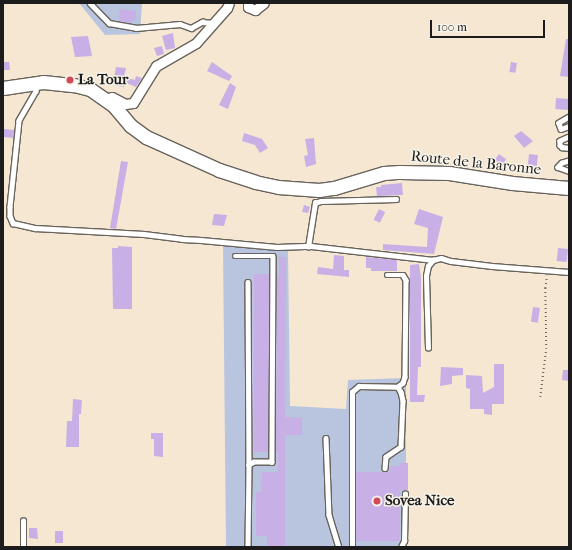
<!DOCTYPE html>
<html>
<head>
<meta charset="utf-8">
<style>
  body { margin:0 }
  #map { position:relative; width:572px; height:550px; overflow:hidden; background:#f5e7d2; font-family:"IM FELL French Canon",serif }
  div>[style] { position:absolute }
  [style*='--x'] { left:calc(var(--x)*1px); top:calc(var(--y)*1px); width:calc(var(--w)*1px); rotate:calc(var(--a)*1deg) }
  .industrial>* { inset:0; background:#b9c4de }
  .building>* { inset:0; background:#c8afe5; transform-origin:0 0 }
  .path>* { height:1.5px; margin-top:-0.75px; transform-origin:0; background:repeating-linear-gradient(90deg,#68635c 0 1px,transparent 0 4px) }
  .roads { filter:drop-shadow(1px 0 #68635c) drop-shadow(-1px 0 #68635c) drop-shadow(0 1px #68635c) drop-shadow(0 -1px #68635c) }
  .lane>* { height:4.5px; margin:-2.25px; padding:0 2.25px; transform-origin:2.25px; border-radius:2.25px; background:#fff }
  .street>* { height:9px; margin:-4.5px; padding:0 4.5px; transform-origin:4.5px; border-radius:4.5px; background:#fff }
  .secondary>* { height:13px; margin:-6.5px; padding:0 6.5px; transform-origin:6.5px; border-radius:6.5px; background:#fff }
  .dots>* { width:11px; height:11px; translate:-50% -50%; box-sizing:border-box; border:2px solid #f7f3e8; border-radius:50% }
  span { translate:-50% -50%; white-space:nowrap; text-align:center; line-height:1.15; -webkit-text-stroke:3px #f7f3e8; paint-order:stroke }
  .poi-label { font-size:15px; color:#1c1c1c; font-weight:700 }
  .left { translate:0 -50%; text-align:left }
  .street-label { font-size:15px; color:#1c1c1c }
  .frame { position:absolute; inset:0; border:4px solid #1c1c1c; pointer-events:none }
  .scale { position:absolute; left:430px; top:20px; width:115px; height:18px; box-sizing:border-box; border:2px solid #1c1c1c; border-top:0; padding-left:5px; font-size:12px; line-height:14px; white-space:nowrap; color:#1c1c1c; -webkit-text-stroke:3px #f7f3e8; paint-order:stroke }
</style>
</head>
<body>
<div id="map">
  <div class="industrial">
    <div style="clip-path:polygon(79px 3px,142px 3px,140px 34px,105px 35px)"></div>
    <div style="clip-path:polygon(223px 245px,288px 248px,290px 406px,346px 409px,348px 380px,406px 378px,406px 547px,226px 547px)"></div>
  </div>
  <div class="building">
    <div style="clip-path:polygon(120px 9px,136px 11px,135px 21px,132px 20px,131px 23px,119px 21px)"></div>
    <div style="clip-path:polygon(173px 33px,175px 48px,166px 50px,162px 36px)"></div>
    <div style="clip-path:polygon(88px 36px,92px 56px,75px 57px,71px 37px)"></div>
    <div style="clip-path:polygon(566px 39px,569px 39px,569px 77px,560px 76px)"></div>
    <div style="clip-path:polygon(162px 46px,164px 54px,157px 56px,154px 48px)"></div>
    <div style="clip-path:polygon(3px 62px,9px 62px,10px 70px,3px 70px)"></div>
    <div style="clip-path:polygon(212px 62px,232px 76px,229px 81px,207px 71px)"></div>
    <div style="left:511px;top:62px;width:6px;height:10px;rotate:9deg"></div>
    <div style="clip-path:polygon(116px 67px,126px 68px,124px 77px,135px 80px,136px 76px,142px 78px,136px 87px,124px 82px,124px 87px,113px 85px)"></div>
    <div style="clip-path:polygon(230px 83px,236px 87px,228px 109px,219px 105px)"></div>
    <div style="left:556px;top:98px;width:13px;height:11px;rotate:4deg"></div>
    <div style="clip-path:polygon(4px 129px,14px 130px,14px 138px,4px 137px)"></div>
    <div style="clip-path:polygon(521px 131px,533px 141px,524px 148px,514px 136px)"></div>
    <div style="clip-path:polygon(244px 133px,262px 139px,268px 148px,260px 153px,255px 145px,242px 141px)"></div>
    <div style="clip-path:polygon(314px 138px,316px 164px,306px 167px,304px 156px,308px 155px,305px 139px)"></div>
    <div style="left:499px;top:154px;width:9px;height:10px;rotate:36deg"></div>
    <div style="left:529px;top:154px;width:9px;height:11px;rotate:6deg"></div>
    <div style="clip-path:polygon(121px 161px,128px 162px,116px 229px,110px 228px)"></div>
    <div style="clip-path:polygon(402px 183px,403px 195px,377px 196px,376px 187px,381px 187px,381px 185px)"></div>
    <div style="clip-path:polygon(304px 205px,310px 207px,308px 213px,302px 212px)"></div>
    <div style="left:379px;top:209px;width:7px;height:12px;rotate:27deg"></div>
    <div style="clip-path:polygon(419px 209px,443px 217px,434px 254px,383px 250px,383px 244px,427px 247px,428px 228px,414px 224px)"></div>
    <div style="clip-path:polygon(214px 214px,227px 215px,224px 226px,212px 225px)"></div>
    <div style="clip-path:polygon(118px 246px,132px 247px,132px 309px,113px 309px,112px 248px,118px 248px)"></div>
    <div style="left:558px;top:248px;width:10px;height:13px;rotate:6deg"></div>
    <div style="clip-path:polygon(334px 255px,344px 256px,344px 270px,349px 270px,349px 277px,317px 274px,318px 267px,333px 269px)"></div>
    <div style="clip-path:polygon(279px 257px,286px 257px,285px 417px,302px 418px,302px 435px,285px 435px,285px 547px,267px 547px,267px 536px,256px 536px,256px 492px,261px 492px,262px 472px,278px 472px,278px 452px,276px 452px,277px 274px,279px 274px)"></div>
    <div style="clip-path:polygon(366px 257px,397px 260px,397px 271px,371px 271px,371px 268px,366px 268px)"></div>
    <div style="clip-path:polygon(419px 264px,421px 278px,421px 367px,418px 367px,417px 395px,425px 395px,424px 402px,410px 402px,410px 265px)"></div>
    <div style="left:254px;top:274px;width:15px;height:178px"></div>
    <div style="left:533px;top:307px;width:7px;height:15px;rotate:8deg"></div>
    <div style="clip-path:polygon(494px 364px,504px 364px,504px 404px,492px 404px,492px 415px,484px 414px,484px 409px,470px 409px,470px 389px,466px 388px,466px 375px,482px 376px,483px 393px,494px 387px)"></div>
    <div style="clip-path:polygon(441px 367px,463px 368px,463px 375px,452px 376px,452px 384px,440px 386px)"></div>
    <div style="clip-path:polygon(563px 370px,569px 370px,569px 381px,562px 380px)"></div>
    <div style="clip-path:polygon(73px 399px,82px 400px,81px 414px,79px 414px,79px 447px,66px 447px,67px 421px,72px 421px)"></div>
    <div style="clip-path:polygon(151px 433px,163px 433px,163px 457px,154px 456px,154px 439px,151px 439px)"></div>
    <div style="clip-path:polygon(400px 463px,408px 463px,408px 490px,400px 490px,400px 541px,356px 541px,356px 472px,390px 472px,390px 466px,400px 466px)"></div>
    <div style="clip-path:polygon(29px 528px,37px 528px,38px 539px,29px 538px)"></div>
    <div style="left:55px;top:531px;width:8px;height:12px"></div>
  </div>
  <div class="path">
    <div style="--x:540;--y:397;--w:48;--a:-82.9"></div>
    <div style="--x:546;--y:349;--w:61;--a:-90.9"></div>
    <div style="--x:545;--y:288;--w:12;--a:-81"></div>
  </div>
  <div class="roads">
    <div class="lane">
      <div style="--x:90;--y:3;--w:28;--a:46"></div>
      <div style="--x:109;--y:23;--w:27;--a:10"></div>
      <div style="--x:136;--y:28;--w:44;--a:-5.2"></div>
      <div style="--x:180;--y:24;--w:12;--a:20"></div>
      <div style="--x:191;--y:28;--w:13;--a:-29"></div>
      <div style="--x:202;--y:22;--w:11;--a:5"></div>
      <div style="--x:36;--y:85;--w:6;--a:90"></div>
      <div style="--x:36;--y:91;--w:34;--a:120"></div>
      <div style="--x:19;--y:121;--w:86;--a:96"></div>
      <div style="--x:10;--y:207;--w:9;--a:90"></div>
      <div style="--x:10;--y:216;--w:8;--a:67"></div>
      <div style="--x:13;--y:223;--w:23;--a:13"></div>
      <div style="--x:35;--y:228;--w:109;--a:3.2"></div>
      <div style="--x:144;--y:234;--w:38;--a:7"></div>
      <div style="--x:182;--y:239;--w:19;--a:3"></div>
      <div style="--x:201;--y:240;--w:76;--a:5.3"></div>
      <div style="--x:277;--y:247;--w:34;--a:-2"></div>
      <div style="--x:311;--y:246;--w:123;--a:6.5"></div>
      <div style="--x:569;--y:117;--w:12;--a:149"></div>
      <div style="--x:559;--y:123;--w:6;--a:72"></div>
      <div style="--x:561;--y:129;--w:9;--a:-21"></div>
      <div style="--x:569;--y:137;--w:10;--a:156"></div>
      <div style="--x:560;--y:141;--w:4;--a:90"></div>
      <div style="--x:560;--y:145;--w:3;--a:45"></div>
      <div style="--x:562;--y:147;--w:7;--a:8"></div>
      <div style="--x:569;--y:161;--w:7;--a:164"></div>
      <div style="--x:562;--y:163;--w:6;--a:135"></div>
      <div style="--x:558;--y:167;--w:12;--a:20"></div>
      <div style="--x:308;--y:247;--w:45;--a:-81"></div>
      <div style="--x:315;--y:203;--w:6;--a:-18"></div>
      <div style="--x:321;--y:201;--w:75;--a:-1.5"></div>
      <div style="--x:235;--y:256;--w:38;--a:0"></div>
      <div style="--x:273;--y:256;--w:206;--a:90.3"></div>
      <div style="--x:272;--y:462;--w:18;--a:180"></div>
      <div style="--x:254;--y:462;--w:6;--a:149"></div>
      <div style="--x:249;--y:465;--w:82;--a:90.7"></div>
      <div style="--x:387;--y:275;--w:16;--a:0"></div>
      <div style="--x:403;--y:275;--w:6;--a:59"></div>
      <div style="--x:406;--y:280;--w:97;--a:90.6"></div>
      <div style="--x:405;--y:377;--w:6;--a:108"></div>
      <div style="--x:403;--y:383;--w:6;--a:141"></div>
      <div style="--x:248;--y:282;--w:183;--a:89.7"></div>
      <div style="--x:428;--y:348;--w:72;--a:-91.6"></div>
      <div style="--x:426;--y:276;--w:10;--a:-79"></div>
      <div style="--x:428;--y:266;--w:8;--a:-50"></div>
      <div style="--x:433;--y:260;--w:8;--a:-14"></div>
      <div style="--x:441;--y:258;--w:10;--a:17"></div>
      <div style="--x:451;--y:261;--w:41;--a:7"></div>
      <div style="--x:492;--y:266;--w:77;--a:4.5"></div>
      <div style="--x:326;--y:438;--w:77;--a:87.8"></div>
      <div style="--x:329;--y:515;--w:34;--a:73"></div>
      <div style="--x:23;--y:547;--w:26;--a:-90"></div>
      <div style="--x:352;--y:547;--w:155;--a:-90"></div>
      <div style="--x:352;--y:392;--w:9;--a:-41"></div>
      <div style="--x:359;--y:386;--w:39;--a:1"></div>
      <div style="--x:398;--y:387;--w:6;--a:59"></div>
      <div style="--x:401;--y:392;--w:9;--a:77"></div>
      <div style="--x:403;--y:401;--w:46;--a:92.5"></div>
      <div style="--x:401;--y:447;--w:18;--a:146"></div>
      <div style="--x:386;--y:457;--w:11;--a:95"></div>
      <div style="--x:401;--y:547;--w:7;--a:-63"></div>
      <div style="--x:404;--y:541;--w:47;--a:-88.8"></div>
    </div>
    <div class="street">
      <div style="--x:248;--y:3;--w:4;--a:90"></div>
      <div style="--x:248;--y:7;--w:8;--a:23"></div>
      <div style="--x:255;--y:10;--w:11;--a:-38"></div>
      <div style="--x:106;--y:99;--w:6;--a:-18"></div>
      <div style="--x:112;--y:97;--w:15;--a:28"></div>
      <div style="--x:125;--y:104;--w:8;--a:-7"></div>
      <div style="--x:133;--y:103;--w:44;--a:-58.1"></div>
      <div style="--x:156;--y:66;--w:46;--a:-29.9"></div>
      <div style="--x:196;--y:43;--w:47;--a:-48.5"></div>
      <div style="--x:227;--y:8;--w:5;--a:-68"></div>
    </div>
    <div class="secondary">
      <div style="--x:3;--y:88;--w:40;--a:-8.5"></div>
      <div style="--x:43;--y:82;--w:31;--a:6"></div>
      <div style="--x:74;--y:85;--w:16;--a:14"></div>
      <div style="--x:90;--y:89;--w:29;--a:35"></div>
      <div style="--x:114;--y:106;--w:26;--a:50"></div>
      <div style="--x:131;--y:126;--w:19;--a:36"></div>
      <div style="--x:146;--y:137;--w:80;--a:24.3"></div>
      <div style="--x:219;--y:170;--w:38;--a:18"></div>
      <div style="--x:255;--y:182;--w:24;--a:12"></div>
      <div style="--x:278;--y:187;--w:41;--a:4.2"></div>
      <div style="--x:319;--y:190;--w:15;--a:-8"></div>
      <div style="--x:334;--y:188;--w:52;--a:-16.7"></div>
      <div style="--x:384;--y:173;--w:16;--a:-4"></div>
      <div style="--x:400;--y:172;--w:49;--a:1.2"></div>
      <div style="--x:449;--y:173;--w:64;--a:9"></div>
      <div style="--x:512;--y:183;--w:57;--a:5"></div>
    </div>
  </div>
  <div class="dots">
    <div style="left:70px;top:80px;background:#d1495b"></div>
    <div style="left:377px;top:501px;background:#d1495b"></div>
  </div>
  <div class="poi-label">
    <span class="left" style="left:78px;top:80px">La Tour</span>
    <span class="left" style="left:385px;top:501px">Sovea Nice</span>
  </div>
  <div class="street-label">
    <span style="left:476px;top:163px;rotate:6deg">Route de la Baronne</span>
  </div>
  <div class="frame"></div>
  <div class="scale">100 m</div>
</div>
</body>
</html>
